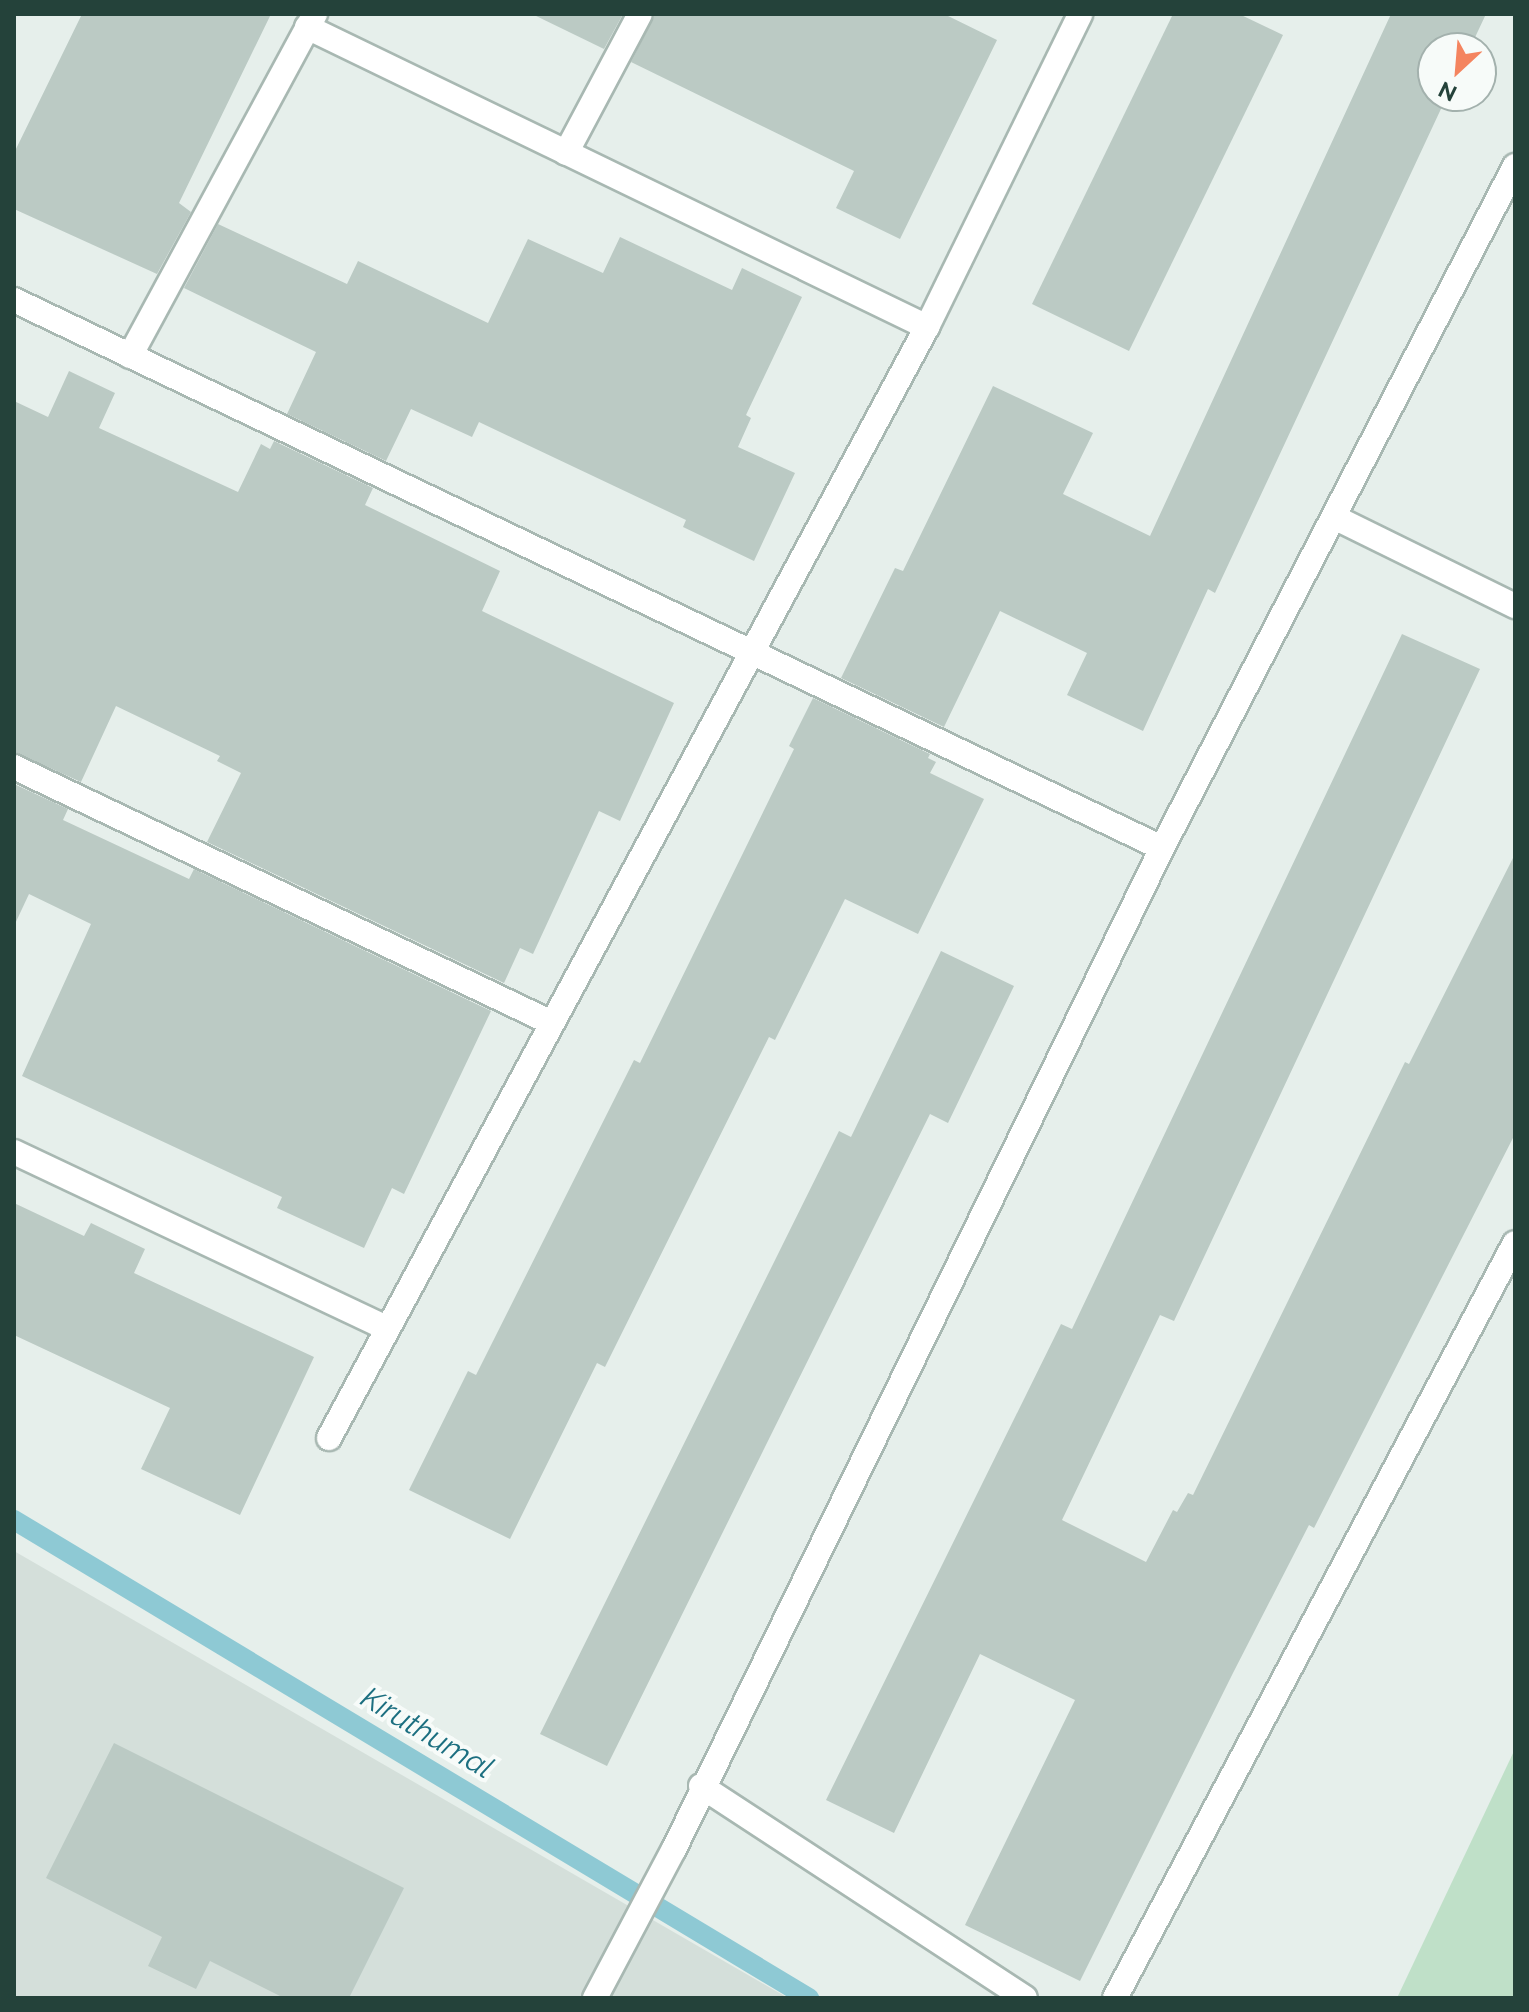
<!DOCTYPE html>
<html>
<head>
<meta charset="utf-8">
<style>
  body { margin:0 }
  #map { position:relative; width:1529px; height:2012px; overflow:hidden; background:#e6efeb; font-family:Raleway,sans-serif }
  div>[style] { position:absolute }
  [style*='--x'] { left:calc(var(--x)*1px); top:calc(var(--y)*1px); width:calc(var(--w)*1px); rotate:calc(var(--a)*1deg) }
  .built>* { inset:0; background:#d4dfda }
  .green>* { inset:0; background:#bfe0c8 }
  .stream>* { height:20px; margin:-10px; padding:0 10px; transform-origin:10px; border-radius:10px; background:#8ec9d4 }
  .building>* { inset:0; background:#bbcac4 }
  .roads { filter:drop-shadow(2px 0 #a8b8b2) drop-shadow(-2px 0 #a8b8b2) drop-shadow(0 2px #a8b8b2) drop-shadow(0 -2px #a8b8b2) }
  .minor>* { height:24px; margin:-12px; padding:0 12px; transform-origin:12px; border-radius:12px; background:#fff }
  span { translate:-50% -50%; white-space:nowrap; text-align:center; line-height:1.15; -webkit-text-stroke:8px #f7fbf9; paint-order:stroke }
  .water-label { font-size:30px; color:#1c6f80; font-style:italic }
  .frame { position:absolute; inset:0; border:16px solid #24423a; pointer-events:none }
  .north { position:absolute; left:1417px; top:32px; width:80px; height:80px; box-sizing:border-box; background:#f7fbf9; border:2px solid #a3b1ad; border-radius:50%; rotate:206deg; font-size:22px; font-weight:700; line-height:32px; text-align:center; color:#24423a }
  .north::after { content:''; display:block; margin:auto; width:28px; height:36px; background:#f4845f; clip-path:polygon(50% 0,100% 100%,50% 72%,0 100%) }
</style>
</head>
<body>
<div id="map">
  <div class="built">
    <div style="clip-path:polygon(14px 1551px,788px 1998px,14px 1998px)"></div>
  </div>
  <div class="green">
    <div style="clip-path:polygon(1515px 1749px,1515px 1998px,1397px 1998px)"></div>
  </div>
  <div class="stream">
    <div style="--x:14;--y:1520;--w:928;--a:31.02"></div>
  </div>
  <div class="building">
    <div style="clip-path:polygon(82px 14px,271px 14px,179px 203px,191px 212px,157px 274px,14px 209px,14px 153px)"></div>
    <div style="clip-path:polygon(532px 14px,623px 14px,604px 49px)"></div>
    <div style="clip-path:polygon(655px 14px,944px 14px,997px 40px,900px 239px,836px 208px,854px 171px,631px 62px)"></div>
    <div style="clip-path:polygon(1173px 14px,1239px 14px,1283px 35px,1129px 351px,1032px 304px)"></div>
    <div style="clip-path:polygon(1391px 14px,1486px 14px,1470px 48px,1433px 48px,1433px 96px,1447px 96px,1215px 593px,1208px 589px,1143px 731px,1067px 695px,1087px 653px,1000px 611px,944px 727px,841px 678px,895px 568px,903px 571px,993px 386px,1093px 433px,1063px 494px,1150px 536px)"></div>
    <div style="clip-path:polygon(218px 224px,347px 284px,358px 261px,488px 323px,528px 239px,603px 273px,620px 237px,732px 290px,742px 268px,802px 297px,746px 415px,751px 418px,738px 447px,795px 473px,754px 561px,683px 527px,686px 520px,479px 422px,472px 437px,411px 409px,386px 461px,287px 414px,316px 352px,184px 288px)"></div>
    <div style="clip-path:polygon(69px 371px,115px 393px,99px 428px,238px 492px,261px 444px,270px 449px,274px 441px,373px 488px,365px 505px,500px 571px,482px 611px,674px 703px,620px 821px,599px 811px,533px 954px,520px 948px,504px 983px,207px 842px,241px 773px,217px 761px,220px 756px,116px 706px,81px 782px,14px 752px,14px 401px,48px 417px)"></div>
    <div style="clip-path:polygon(1402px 634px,1480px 669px,1174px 1321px,1160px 1315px,1062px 1520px,1146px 1562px,1173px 1510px,1177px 1512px,1188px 1493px,1193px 1495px,1405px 1062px,1409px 1064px,1515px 854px,1515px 1134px,1314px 1528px,1309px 1525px,1233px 1673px,1080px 1981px,965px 1925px,1075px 1700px,980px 1654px,894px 1833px,826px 1800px,1061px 1324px,1072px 1329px)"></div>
    <div style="clip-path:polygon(813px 698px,930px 754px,928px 758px,936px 762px,930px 773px,984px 799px,918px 934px,845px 899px,775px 1040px,769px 1037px,605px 1367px,597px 1363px,510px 1539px,409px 1490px,468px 1371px,476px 1375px,634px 1060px,640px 1063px,794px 749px,789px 746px)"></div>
    <div style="clip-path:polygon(14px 784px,68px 809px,63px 820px,189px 879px,194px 869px,491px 1011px,404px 1194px,392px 1188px,364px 1248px,277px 1208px,282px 1197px,22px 1076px,91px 924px,29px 894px,14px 926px)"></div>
    <div style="clip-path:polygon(941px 951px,1014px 986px,948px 1123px,930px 1114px,607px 1766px,540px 1734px,839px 1131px,851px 1137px)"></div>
    <div style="clip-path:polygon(14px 1203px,84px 1236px,91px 1223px,145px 1249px,134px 1273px,314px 1357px,240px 1515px,141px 1469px,170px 1408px,14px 1335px)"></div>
    <div style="clip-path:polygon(114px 1743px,404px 1888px,349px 1998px,284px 1998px,210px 1961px,196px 1989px,148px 1966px,162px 1937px,46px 1878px)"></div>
  </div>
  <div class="roads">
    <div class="minor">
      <div style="--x:307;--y:27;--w:689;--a:25.82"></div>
      <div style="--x:566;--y:153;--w:157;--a:-62"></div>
      <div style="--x:14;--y:300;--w:1272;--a:25.52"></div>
      <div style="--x:130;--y:356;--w:389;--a:-61.6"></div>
      <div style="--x:1334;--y:517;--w:202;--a:26.2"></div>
      <div style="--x:14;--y:767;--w:596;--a:25.45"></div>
      <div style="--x:14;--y:1152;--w:412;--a:25.3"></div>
      <div style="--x:329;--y:1438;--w:1262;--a:-61.71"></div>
      <div style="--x:927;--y:327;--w:348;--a:-63.9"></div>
      <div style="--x:701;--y:1786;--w:387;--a:33.2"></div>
      <div style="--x:595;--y:1998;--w:169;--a:-62.1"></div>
      <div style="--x:674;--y:1849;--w:1114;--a:-64.01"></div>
      <div style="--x:1162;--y:848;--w:768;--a:-62.63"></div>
      <div style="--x:1115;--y:1998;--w:854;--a:-62.09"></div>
    </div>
  </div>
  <div class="water-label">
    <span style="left:427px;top:1733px;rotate:31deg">Kiruthumal</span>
  </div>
  <div class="frame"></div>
  <div class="north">N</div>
</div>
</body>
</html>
